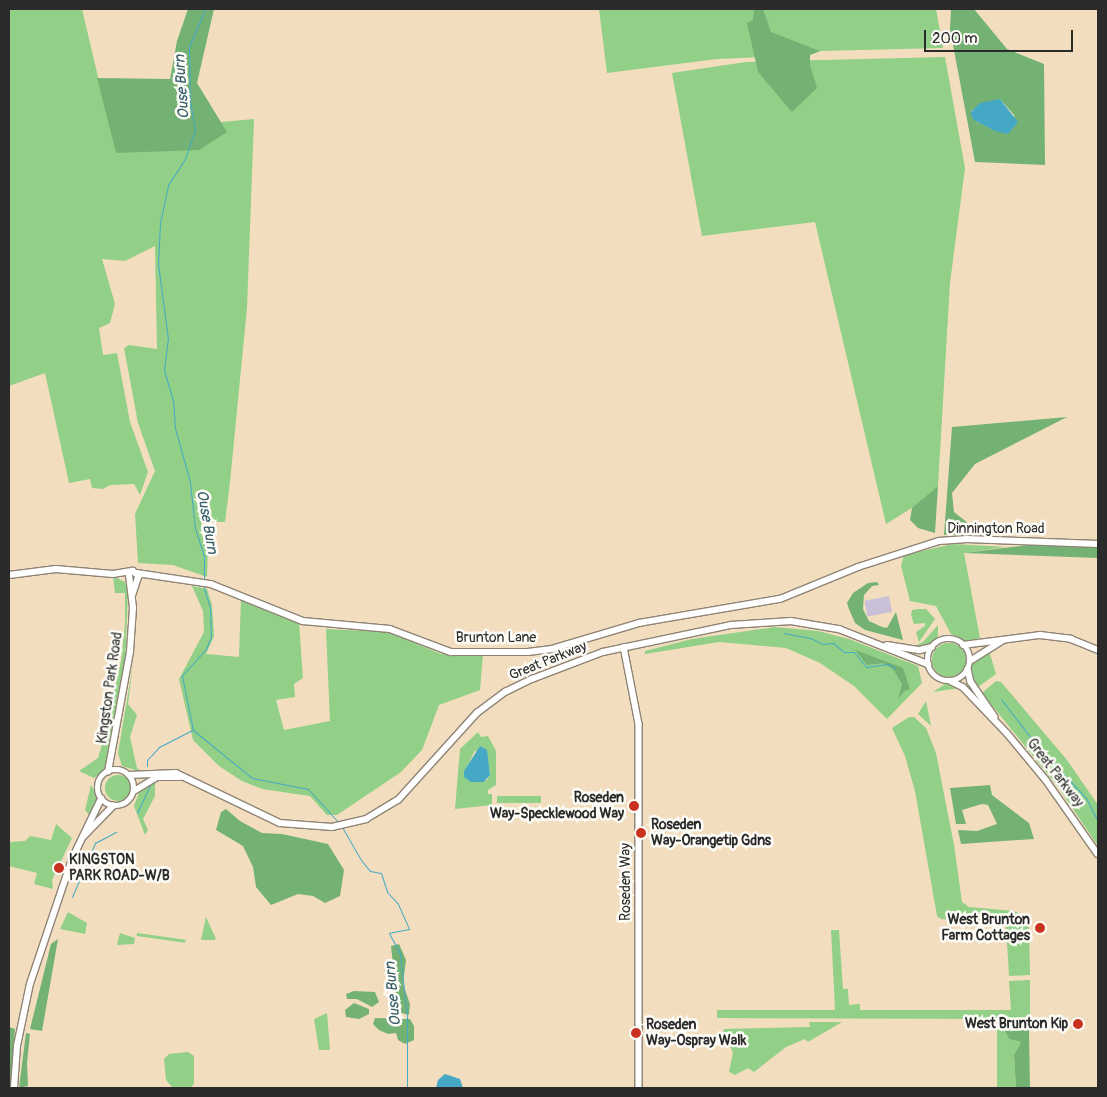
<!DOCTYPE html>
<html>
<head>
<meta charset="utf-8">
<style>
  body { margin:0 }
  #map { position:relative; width:1107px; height:1097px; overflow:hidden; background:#f2debf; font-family:Pangolin,sans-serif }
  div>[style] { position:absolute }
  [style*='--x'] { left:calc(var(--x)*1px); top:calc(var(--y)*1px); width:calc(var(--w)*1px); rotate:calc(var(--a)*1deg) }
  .industrial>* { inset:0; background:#c9bfd7; transform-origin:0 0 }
  .green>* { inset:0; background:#91d086; transform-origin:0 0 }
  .round { border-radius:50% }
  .forest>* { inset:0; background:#74b273 }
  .water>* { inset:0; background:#45a9c5 }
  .stream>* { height:1px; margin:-0.5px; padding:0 0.5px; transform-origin:0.5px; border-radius:0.5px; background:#45a9c5 }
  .roads { filter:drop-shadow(1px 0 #8e8475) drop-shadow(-1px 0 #8e8475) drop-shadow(0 1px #8e8475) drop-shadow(0 -1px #8e8475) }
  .minor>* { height:5.5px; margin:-2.75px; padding:0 2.75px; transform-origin:2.75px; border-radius:2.75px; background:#fff }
  .minor>.ring { margin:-2.75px; padding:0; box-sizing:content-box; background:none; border:5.5px solid #fff; border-radius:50% }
  .dots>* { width:14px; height:14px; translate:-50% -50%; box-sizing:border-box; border:2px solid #fdfcf7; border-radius:50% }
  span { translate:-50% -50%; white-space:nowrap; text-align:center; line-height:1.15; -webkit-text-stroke:5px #fdfcf7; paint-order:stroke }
  .street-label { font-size:14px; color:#2b2b2b }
  .poi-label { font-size:14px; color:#2b2b2b; font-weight:700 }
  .right { translate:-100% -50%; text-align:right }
  .left { translate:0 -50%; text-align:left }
  .water-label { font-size:15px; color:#355d69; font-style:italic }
  .frame { position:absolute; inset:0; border:10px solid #2b2b2b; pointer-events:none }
  .scale { position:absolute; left:924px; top:30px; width:149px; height:22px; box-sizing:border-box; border:2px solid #2b2b2b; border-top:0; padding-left:6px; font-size:15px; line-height:18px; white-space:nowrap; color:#2b2b2b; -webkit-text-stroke:4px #fdfcf7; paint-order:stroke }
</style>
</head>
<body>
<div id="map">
  <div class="industrial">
    <div style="left:889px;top:596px;width:16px;height:25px;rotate:79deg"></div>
  </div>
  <div class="green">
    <div style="clip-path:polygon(9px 9px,82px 9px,116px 153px,226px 132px,221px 122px,254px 119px,247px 308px,230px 482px,225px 522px,201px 522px,208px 550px,207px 577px,173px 565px,138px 563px,135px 514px,155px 471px,138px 423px,124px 348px,129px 345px,157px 349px,155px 246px,125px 261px,102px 259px,115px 304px,110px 323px,99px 328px,103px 355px,117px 353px,130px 422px,148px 472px,140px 495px,134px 484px,110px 485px,103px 489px,92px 488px,90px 479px,69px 483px,45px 373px,9px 386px)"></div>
    <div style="clip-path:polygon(599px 9px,936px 9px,943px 48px,820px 51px,810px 55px,717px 59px,607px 73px)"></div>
    <div style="clip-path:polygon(945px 57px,965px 168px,950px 283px,938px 486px,915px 506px,886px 524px,815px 222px,702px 236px,672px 73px,746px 62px)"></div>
    <div style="clip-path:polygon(953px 544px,1006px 547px,964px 553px,980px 638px,968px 642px,951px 634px,936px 606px,910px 601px,901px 566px,904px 555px)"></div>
    <div style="clip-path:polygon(113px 576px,125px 582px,128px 591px,125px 665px,106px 770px,94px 778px,79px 771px,98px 758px,104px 738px,121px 661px,125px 623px,125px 593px,115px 593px)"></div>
    <div style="clip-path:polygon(192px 586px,207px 589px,212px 605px,214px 636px,206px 654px,239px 657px,241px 598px,299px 623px,303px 678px,294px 684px,295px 697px,276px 700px,284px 730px,330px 721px,326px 629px,388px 632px,441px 654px,483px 654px,480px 690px,439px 705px,422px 750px,401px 772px,337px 815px,327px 815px,310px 796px,262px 789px,242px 781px,219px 766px,193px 740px,179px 679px,204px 632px,203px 611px)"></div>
    <div style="clip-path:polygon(918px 609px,926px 609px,935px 619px,919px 642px,916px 632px,925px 626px,925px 623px,914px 624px,911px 615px,912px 610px)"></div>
    <div style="clip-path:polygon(938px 625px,938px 636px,933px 643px,912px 647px,923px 642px)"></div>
    <div style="clip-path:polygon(775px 627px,818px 631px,849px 639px,918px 666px,922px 683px,887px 719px,854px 686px,820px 663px,786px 648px,719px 642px,645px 654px,645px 651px,692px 639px)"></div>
    <div class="round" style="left:932px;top:643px;width:34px;height:34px"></div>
    <div style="clip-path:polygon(989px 651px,996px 674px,978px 687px,972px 675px,972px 663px)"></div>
    <div style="clip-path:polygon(133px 664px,128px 704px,137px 715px,130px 737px,137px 768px,142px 772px,122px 766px,118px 753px)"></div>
    <div style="clip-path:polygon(996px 681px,1001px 682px,1067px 760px,1098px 805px,1098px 846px,1058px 787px,982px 693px)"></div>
    <div style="clip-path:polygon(945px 684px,953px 684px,960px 688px,933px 692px)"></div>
    <div style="clip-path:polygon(926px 701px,931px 726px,918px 714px)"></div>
    <div style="clip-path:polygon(909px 717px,914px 717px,926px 728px,936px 753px,954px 845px,962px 902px,969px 907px,1014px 911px,1023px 915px,1029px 924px,1030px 975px,1009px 976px,1006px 925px,941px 919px,937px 916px,915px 791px,905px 756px,892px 728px)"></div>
    <div style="clip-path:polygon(evenodd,478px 732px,481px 737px,488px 736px,496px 751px,496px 785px,488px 790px,488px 794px,492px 794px,492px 805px,455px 809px,460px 749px,478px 732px,475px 750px,490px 770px,488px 779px,484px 782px,467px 780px,467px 767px,475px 750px)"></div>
    <div class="round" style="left:105px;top:775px;width:26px;height:26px"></div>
    <div style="clip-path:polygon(155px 780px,155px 796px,143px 819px,148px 830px,145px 835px,134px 806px,140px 790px)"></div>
    <div style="clip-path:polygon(91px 785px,98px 796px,91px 817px,85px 810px)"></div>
    <div style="left:497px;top:796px;width:44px;height:7px"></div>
    <div style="clip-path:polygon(56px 824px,72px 838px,52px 880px,53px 889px,34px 884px,37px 873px,9px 866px,9px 842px,25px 841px,30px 836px,51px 840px)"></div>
    <div style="clip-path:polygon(68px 912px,87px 923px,85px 934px,60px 929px)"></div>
    <div style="clip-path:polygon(206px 917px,216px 939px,214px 940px,201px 940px)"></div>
    <div style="clip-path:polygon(831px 930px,839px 930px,843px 989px,848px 989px,849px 1005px,860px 1004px,860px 1010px,1011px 1010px,1009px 981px,1030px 980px,1030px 1014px,1023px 1019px,717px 1018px,717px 1010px,835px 1010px)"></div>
    <div style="clip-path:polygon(120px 933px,135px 938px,134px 944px,117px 945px)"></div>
    <div style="left:137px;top:933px;width:49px;height:3px;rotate:8deg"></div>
    <div style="clip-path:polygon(327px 1013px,330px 1050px,319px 1050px,314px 1019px)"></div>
    <div style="clip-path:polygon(809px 1022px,842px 1022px,808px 1042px,805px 1039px,786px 1047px,754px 1072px,748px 1068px,735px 1075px,729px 1072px,733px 1052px,723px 1034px,724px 1029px,810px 1027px)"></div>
    <div style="clip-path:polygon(997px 1029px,1004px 1029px,1009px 1039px,1021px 1042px,1014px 1055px,1016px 1088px,997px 1088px)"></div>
    <div style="clip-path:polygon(188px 1052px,194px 1056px,194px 1084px,190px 1088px,173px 1088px,166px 1080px,164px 1059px,169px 1054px)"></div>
  </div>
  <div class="forest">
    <div style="clip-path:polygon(188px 9px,214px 9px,197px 83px,227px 132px,199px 150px,116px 153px,97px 78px,170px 79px,177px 41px)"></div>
    <div style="clip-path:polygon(754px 9px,763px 9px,771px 32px,820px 51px,810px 55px,810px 65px,817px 88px,792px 112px,758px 72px,747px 23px,753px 20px)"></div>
    <div style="clip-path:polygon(evenodd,951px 9px,974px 9px,1007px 49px,1044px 64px,1045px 165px,975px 162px,950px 29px,951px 9px,1000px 99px,1015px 116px,987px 125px,977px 122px,971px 111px,1000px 99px)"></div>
    <div style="clip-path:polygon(1067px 417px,975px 464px,952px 493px,954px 512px,982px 534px,944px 535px,952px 427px)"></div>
    <div style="clip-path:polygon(938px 486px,935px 533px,918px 528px,910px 520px,912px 508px)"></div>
    <div style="clip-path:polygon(1029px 545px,1098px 548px,1098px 558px,964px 553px)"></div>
    <div style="clip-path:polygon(877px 582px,879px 585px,872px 586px,864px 595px,863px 609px,869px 621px,882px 627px,887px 628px,896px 612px,903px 640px,865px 630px,855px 623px,849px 609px,847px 603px,853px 593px,868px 583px)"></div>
    <div style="clip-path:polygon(829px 640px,903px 668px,910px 689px,903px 692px,898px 700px,902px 684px,893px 669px,883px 663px,867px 665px,855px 650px)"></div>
    <div style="clip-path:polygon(990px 785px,992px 795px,1029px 823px,1034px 839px,961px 844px,958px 830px,977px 831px,997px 824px,988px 805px,982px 804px,962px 810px,966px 824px,956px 824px,950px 788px)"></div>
    <div style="clip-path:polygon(226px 809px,240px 821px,262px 833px,282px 834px,328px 844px,344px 870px,340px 896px,325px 903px,313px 896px,298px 894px,271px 905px,256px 887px,253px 867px,243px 846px,216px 830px,221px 812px)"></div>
    <div style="clip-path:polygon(58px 939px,42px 1031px,30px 1029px,51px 944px)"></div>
    <div style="clip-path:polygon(399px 944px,406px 960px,403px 984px,410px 1004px,409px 1015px,393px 1011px,397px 1002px,391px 946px)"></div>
    <div style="clip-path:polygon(354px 991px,375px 992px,379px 1002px,372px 1007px,357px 999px,347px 999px,346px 994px)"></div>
    <div style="clip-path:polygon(354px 1003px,369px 1009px,369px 1014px,359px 1019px,346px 1017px,345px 1010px)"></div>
    <div style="clip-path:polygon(375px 1018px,410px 1019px,414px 1026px,414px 1040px,405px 1044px,398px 1040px,396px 1033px,388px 1034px,379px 1030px,373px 1024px)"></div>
    <div style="clip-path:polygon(9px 1027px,15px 1029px,10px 1088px,9px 1088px)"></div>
    <div style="clip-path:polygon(1004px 1029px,1029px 1030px,1030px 1088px,1016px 1088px,1014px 1055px,1021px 1042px,1009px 1039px)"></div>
    <div style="clip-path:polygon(26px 1033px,30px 1034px,27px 1063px,28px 1086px,19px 1088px)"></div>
  </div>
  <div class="water">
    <div style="clip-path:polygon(1000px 99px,1018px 122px,1008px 134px,995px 131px,974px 120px,971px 115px,971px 112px,980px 103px)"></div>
    <div style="clip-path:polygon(480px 746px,487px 750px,490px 775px,484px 782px,471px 782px,464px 777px,464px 771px)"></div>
    <div style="clip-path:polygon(445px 1074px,460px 1079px,463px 1088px,436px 1088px,438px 1080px)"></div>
  </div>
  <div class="stream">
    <div style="--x:204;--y:581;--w:25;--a:-90"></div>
    <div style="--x:204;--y:556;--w:28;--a:-108"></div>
    <div style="--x:195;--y:529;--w:47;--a:-96.1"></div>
    <div style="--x:190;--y:482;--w:56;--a:-105.5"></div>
    <div style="--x:175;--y:428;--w:27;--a:-94"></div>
    <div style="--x:173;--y:401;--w:32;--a:-106"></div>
    <div style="--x:164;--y:370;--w:31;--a:-83"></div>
    <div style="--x:168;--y:339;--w:76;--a:-97.6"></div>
    <div style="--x:158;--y:264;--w:41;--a:-87.2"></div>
    <div style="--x:160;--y:223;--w:39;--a:-78"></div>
    <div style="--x:168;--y:185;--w:31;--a:-57"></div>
    <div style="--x:185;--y:159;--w:31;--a:-71"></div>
    <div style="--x:195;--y:130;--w:27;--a:-100"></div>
    <div style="--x:190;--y:103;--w:56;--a:-91"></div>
    <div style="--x:189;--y:47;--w:41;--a:-67.2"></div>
    <div style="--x:203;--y:585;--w:24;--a:73"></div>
    <div style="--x:210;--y:608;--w:29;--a:88"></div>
    <div style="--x:211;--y:637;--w:13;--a:113"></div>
    <div style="--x:206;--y:649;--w:36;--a:132"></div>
    <div style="--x:182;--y:676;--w:55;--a:78.5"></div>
    <div style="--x:193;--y:730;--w:76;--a:39.1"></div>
    <div style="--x:252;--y:778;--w:57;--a:11.1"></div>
    <div style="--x:308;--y:789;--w:45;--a:47.7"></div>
    <div style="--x:784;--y:633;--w:26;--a:11"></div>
    <div style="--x:810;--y:638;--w:14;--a:25"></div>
    <div style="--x:823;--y:644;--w:10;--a:-6"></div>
    <div style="--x:833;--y:643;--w:14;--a:39"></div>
    <div style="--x:844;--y:652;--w:10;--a:0"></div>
    <div style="--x:854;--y:652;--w:19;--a:51"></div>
    <div style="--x:866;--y:667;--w:22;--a:-8"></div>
    <div style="--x:888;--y:664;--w:8;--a:30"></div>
    <div style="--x:1001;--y:699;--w:59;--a:52.5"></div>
    <div style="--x:1037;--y:746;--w:71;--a:46.7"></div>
    <div style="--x:1086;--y:798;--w:27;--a:63"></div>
    <div style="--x:147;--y:766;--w:6;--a:-90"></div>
    <div style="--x:147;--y:760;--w:18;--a:-47"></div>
    <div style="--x:159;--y:747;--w:38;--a:-27"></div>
    <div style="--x:137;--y:813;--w:31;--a:-65"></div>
    <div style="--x:342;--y:827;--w:38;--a:60"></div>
    <div style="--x:361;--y:860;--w:14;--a:51"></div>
    <div style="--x:370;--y:871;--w:11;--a:10"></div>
    <div style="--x:381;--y:873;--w:20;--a:72"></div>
    <div style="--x:387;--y:892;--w:16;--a:47"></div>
    <div style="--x:398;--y:904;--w:27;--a:66"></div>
    <div style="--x:409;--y:929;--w:20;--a:169"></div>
    <div style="--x:389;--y:933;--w:24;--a:62"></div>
    <div style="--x:400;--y:954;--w:62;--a:83.6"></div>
    <div style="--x:407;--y:1016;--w:72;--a:90"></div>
    <div style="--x:72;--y:897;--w:59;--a:-66.9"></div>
    <div style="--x:95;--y:843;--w:24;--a:-28"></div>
  </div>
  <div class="roads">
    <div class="minor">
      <div style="--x:137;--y:573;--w:75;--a:8.5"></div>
      <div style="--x:211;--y:584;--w:99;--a:21.9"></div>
      <div style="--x:303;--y:621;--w:87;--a:5.3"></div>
      <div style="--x:390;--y:629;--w:65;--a:20.7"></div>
      <div style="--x:451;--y:652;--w:77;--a:0"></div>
      <div style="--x:528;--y:652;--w:24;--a:-7"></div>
      <div style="--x:552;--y:649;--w:91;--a:-16.6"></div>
      <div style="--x:639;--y:623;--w:143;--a:-9.7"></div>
      <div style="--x:780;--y:599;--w:84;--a:-22.3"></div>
      <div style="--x:858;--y:567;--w:85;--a:-17.8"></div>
      <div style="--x:939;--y:541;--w:28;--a:-4"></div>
      <div style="--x:967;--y:539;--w:131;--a:2.2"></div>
      <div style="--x:9;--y:575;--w:47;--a:-7.3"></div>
      <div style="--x:56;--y:569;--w:57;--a:5"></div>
      <div style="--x:113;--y:574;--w:20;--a:-9"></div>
      <div style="--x:133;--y:571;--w:8;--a:40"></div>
      <div style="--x:139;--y:576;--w:20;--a:108"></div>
      <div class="ring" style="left:928px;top:639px;width:36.5px;height:36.5px"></div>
      <div style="--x:887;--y:645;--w:33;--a:9"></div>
      <div style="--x:920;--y:650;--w:12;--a:-14"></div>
      <div style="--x:963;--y:645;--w:78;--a:-7.4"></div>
      <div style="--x:1040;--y:635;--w:31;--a:7"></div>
      <div style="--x:1071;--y:639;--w:29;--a:22"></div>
      <div style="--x:624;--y:647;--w:78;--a:79"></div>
      <div style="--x:639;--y:724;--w:364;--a:90"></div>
      <div style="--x:970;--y:661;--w:38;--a:-32"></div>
      <div style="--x:968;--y:669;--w:13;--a:77"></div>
      <div style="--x:971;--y:682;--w:42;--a:55.6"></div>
      <div style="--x:951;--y:681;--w:13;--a:27"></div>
      <div style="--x:963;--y:687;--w:64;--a:46.3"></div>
      <div style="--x:1007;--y:733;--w:61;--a:50.3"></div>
      <div style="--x:1046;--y:780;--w:90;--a:54.9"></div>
      <div class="ring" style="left:98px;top:770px;width:30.5px;height:30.5px"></div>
      <div style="--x:108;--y:772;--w:122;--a:-79.6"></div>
      <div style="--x:130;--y:652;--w:44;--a:-86.1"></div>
      <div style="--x:133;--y:608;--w:35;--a:-97"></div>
      <div style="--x:129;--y:775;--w:47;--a:-2.4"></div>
      <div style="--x:176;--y:773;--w:115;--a:25.7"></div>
      <div style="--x:280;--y:823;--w:52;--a:4.4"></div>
      <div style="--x:332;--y:827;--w:35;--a:-13"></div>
      <div style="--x:366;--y:819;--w:37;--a:-31"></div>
      <div style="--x:398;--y:800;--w:118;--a:-47.8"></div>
      <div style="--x:477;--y:713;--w:35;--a:-37"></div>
      <div style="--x:505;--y:692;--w:30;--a:-26"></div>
      <div style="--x:532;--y:679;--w:76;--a:-20.8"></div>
      <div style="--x:603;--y:652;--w:131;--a:-11.9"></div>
      <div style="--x:731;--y:625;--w:60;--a:-3.8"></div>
      <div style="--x:791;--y:621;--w:49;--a:9.5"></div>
      <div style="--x:839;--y:629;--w:96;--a:21.5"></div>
      <div style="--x:134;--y:791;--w:27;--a:-31"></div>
      <div style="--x:157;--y:777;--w:23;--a:0"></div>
      <div style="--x:84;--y:836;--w:42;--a:-46"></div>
      <div style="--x:14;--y:1088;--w:42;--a:-85.9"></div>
      <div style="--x:17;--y:1046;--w:63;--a:-78.2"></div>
      <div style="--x:30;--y:984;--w:132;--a:-71.4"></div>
      <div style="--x:72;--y:859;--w:67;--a:-64.2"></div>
    </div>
  </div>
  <div class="dots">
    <div style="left:634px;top:806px;background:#c8321e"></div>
    <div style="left:641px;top:833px;background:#c8321e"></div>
    <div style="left:59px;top:868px;background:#c8321e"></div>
    <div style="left:1040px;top:928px;background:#c8321e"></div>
    <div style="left:1078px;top:1024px;background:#c8321e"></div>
    <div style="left:636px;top:1033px;background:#c8321e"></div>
  </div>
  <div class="street-label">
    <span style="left:996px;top:529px">Dinnington Road</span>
    <span style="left:496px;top:638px">Brunton Lane</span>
    <span style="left:548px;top:661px;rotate:-22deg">Great Parkway</span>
    <span style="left:110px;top:688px;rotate:-82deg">Kingston Park Road</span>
    <span style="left:1055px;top:773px;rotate:52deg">Great Parkway</span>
    <span style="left:626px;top:882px;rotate:-90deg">Roseden Way</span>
  </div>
  <div class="poi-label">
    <span class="right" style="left:624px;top:806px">Roseden<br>Way-Specklewood Way</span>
    <span class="left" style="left:651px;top:833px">Roseden<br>Way-Orangetip Gdns</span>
    <span class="left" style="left:69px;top:868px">KINGSTON<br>PARK ROAD-W/B</span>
    <span class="right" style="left:1030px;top:928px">West Brunton<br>Farm Cottages</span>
    <span class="right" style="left:1068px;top:1024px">West Brunton Kip</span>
    <span class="left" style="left:646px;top:1033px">Roseden<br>Way-Ospray Walk</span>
  </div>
  <div class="water-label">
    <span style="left:182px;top:87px;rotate:-94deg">Ouse Burn</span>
    <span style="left:207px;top:522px;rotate:80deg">Ouse Burn</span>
    <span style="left:393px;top:994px;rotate:-95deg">Ouse Burn</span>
  </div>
  <div class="frame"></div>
  <div class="scale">200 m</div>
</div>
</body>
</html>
